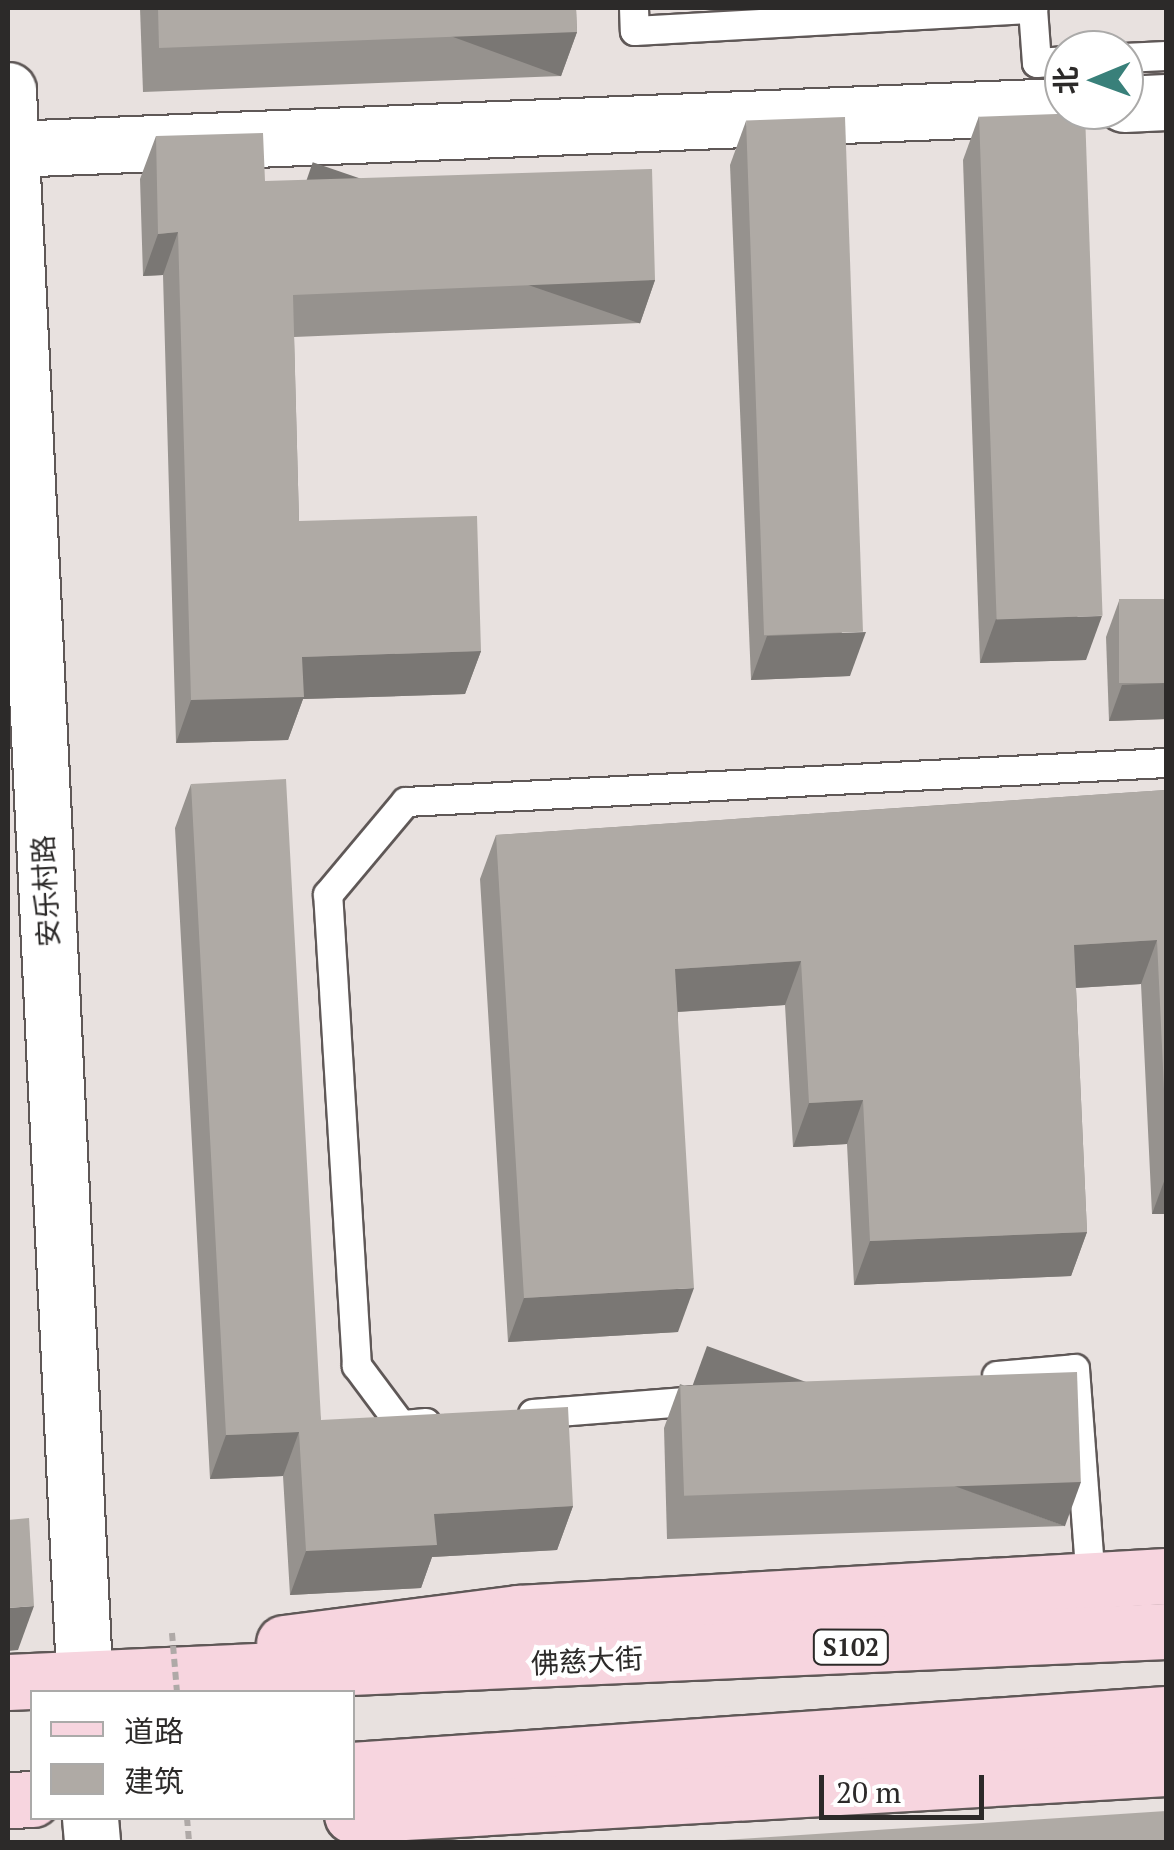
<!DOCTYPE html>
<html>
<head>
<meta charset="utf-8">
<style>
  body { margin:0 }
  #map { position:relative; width:1174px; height:1850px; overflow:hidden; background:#e8e1df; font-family:"PT Serif","Noto Sans SC",serif }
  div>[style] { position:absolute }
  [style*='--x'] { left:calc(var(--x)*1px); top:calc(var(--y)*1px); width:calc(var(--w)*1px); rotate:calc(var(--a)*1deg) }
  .path>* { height:6px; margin-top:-3px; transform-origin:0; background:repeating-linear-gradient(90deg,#afa9a7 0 8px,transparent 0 13px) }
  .roads { filter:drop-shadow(2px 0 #5f5857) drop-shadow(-2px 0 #5f5857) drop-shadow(0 2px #5f5857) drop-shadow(0 -2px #5f5857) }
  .lane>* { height:28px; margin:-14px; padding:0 14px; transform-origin:14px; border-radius:14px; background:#fff }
  .street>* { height:55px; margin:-27.5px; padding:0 27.5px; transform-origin:27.5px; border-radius:27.5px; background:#fff }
  .secondary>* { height:55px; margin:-27.5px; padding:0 27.5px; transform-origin:27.5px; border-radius:27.5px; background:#fff }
  .primary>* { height:55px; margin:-27.5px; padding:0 27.5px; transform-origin:27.5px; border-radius:27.5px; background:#f7d5df }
  .path-bridge>* { height:6px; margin-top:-3px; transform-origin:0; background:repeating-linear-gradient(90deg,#afa9a7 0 8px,transparent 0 13px) }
  .wall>* { inset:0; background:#96928e }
  .shaded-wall>* { inset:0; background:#7a7774; transform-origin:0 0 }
  .building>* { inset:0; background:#afaaa5; transform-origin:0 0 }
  span { translate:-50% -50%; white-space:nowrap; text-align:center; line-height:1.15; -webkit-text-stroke:9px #fff; paint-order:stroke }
  .shield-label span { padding:2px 8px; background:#fff; border:2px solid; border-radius:8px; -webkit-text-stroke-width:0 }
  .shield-label { font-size:25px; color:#2c2a29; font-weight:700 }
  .street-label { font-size:28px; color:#2c2a29 }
  .frame { position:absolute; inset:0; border:10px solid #2c2a29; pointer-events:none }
  .legend { position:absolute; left:30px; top:1690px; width:325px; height:130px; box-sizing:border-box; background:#fff; border:2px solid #abaaa9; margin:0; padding:12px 18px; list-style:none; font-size:30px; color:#2c2a29 }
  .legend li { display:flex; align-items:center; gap:20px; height:50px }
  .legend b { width:50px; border:2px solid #abaaa9 }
  .north { position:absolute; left:1044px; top:30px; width:100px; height:100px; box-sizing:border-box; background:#fff; border:2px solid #abaaa9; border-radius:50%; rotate:269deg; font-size:28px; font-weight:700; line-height:40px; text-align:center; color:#2c2a29 }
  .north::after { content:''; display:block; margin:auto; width:35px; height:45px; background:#39807a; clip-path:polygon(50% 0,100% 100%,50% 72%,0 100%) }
  .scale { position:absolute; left:819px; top:1775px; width:165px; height:45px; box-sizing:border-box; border:5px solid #2c2a29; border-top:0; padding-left:12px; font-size:30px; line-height:35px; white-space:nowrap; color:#2c2a29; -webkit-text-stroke:8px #fff; paint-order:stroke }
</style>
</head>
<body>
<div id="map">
  <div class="path">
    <div style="--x:187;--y:1818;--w:24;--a:85"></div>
  </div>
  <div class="roads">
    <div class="lane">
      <div style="--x:634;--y:8;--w:23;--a:88"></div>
      <div style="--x:635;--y:31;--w:399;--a:-3.2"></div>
      <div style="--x:1033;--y:9;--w:54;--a:85.8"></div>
      <div style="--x:1037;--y:63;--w:27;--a:-4"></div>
      <div style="--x:1124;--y:58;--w:42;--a:-2.7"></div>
      <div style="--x:997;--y:1376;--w:78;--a:-5.1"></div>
      <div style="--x:1075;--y:1369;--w:212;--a:85.7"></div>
      <div style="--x:533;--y:1414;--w:178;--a:-4.5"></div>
      <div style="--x:426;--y:1423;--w:25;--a:175"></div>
      <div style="--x:401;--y:1425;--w:74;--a:-126.7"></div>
      <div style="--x:357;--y:1366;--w:472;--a:-93.5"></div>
      <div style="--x:328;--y:895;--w:121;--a:-50"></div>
      <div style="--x:406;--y:802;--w:761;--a:-2.94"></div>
    </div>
    <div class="street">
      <div style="--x:1124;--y:104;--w:42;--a:-2.7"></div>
      <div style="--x:10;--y:149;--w:1055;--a:-2.34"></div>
    </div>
    <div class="secondary">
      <div style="--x:8;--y:90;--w:1604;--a:87.25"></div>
      <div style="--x:90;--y:1818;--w:24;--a:85"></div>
    </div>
    <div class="primary">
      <div style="--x:284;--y:1643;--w:236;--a:-7.3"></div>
      <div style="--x:518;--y:1613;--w:649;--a:-3.27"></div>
      <div style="--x:8;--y:1682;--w:1159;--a:-2.52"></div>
      <div style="--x:352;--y:1770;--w:816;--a:-3.94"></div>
      <div style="--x:8;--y:1800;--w:24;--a:-2"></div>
      <div style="--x:352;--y:1815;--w:815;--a:-3.3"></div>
    </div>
  </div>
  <div class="path-bridge">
    <div style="--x:172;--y:1633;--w:59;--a:85.2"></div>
  </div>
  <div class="wall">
    <div style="clip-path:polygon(140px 8px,576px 8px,577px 32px,561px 76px,143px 92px)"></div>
    <div style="clip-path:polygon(979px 116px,1086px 660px,980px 663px,963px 160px)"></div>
    <div style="clip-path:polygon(746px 121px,850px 676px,751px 680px,730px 165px)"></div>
    <div style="clip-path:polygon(156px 136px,265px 181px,655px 280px,640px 323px,294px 337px,299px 521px,481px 651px,465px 694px,303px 699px,288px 740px,176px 743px,163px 275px,143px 276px,140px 179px)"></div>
    <div style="clip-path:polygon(1166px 599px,1166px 719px,1109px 721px,1106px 637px,1119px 601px)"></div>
    <div style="clip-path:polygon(191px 784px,321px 1420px,573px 1506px,557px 1550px,432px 1557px,421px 1588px,290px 1595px,283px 1476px,210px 1479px,175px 828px)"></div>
    <div style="clip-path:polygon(1166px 790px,1166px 1214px,1152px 1214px,1141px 984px,1076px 988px,1087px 1232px,1071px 1276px,854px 1285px,847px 1144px,793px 1147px,785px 1005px,678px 1012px,678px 1332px,508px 1342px,480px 879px,496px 835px)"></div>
    <div style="clip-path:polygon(680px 1384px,1065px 1526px,667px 1539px,664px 1428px)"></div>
  </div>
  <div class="shaded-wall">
    <div style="left:577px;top:32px;width:47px;height:418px;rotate:110deg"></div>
    <div style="clip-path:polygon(178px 232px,163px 275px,143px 276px,158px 234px)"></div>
    <div style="left:655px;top:280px;width:46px;height:362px;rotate:109deg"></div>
    <div style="clip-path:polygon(1102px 616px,1086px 660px,980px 663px,996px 619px)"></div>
    <div style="clip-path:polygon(866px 632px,850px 676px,751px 680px,767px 636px)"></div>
    <div style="clip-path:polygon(481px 651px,465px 694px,303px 699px,288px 740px,176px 743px,191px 700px,302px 657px)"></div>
    <div style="clip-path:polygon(1166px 683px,1166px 719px,1109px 721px,1122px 685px)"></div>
    <div style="clip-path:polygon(1157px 940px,1141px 984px,1058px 989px,1074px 945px)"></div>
    <div style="clip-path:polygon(801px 961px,785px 1005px,659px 1013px,675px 969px)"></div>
    <div style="clip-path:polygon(863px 1100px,847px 1144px,793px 1147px,809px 1103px)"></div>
    <div style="clip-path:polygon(1166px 1176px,1166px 1214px,1152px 1214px)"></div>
    <div style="clip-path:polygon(1087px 1232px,1071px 1276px,854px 1285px,870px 1241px)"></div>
    <div style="clip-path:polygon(694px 1288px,678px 1332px,508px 1342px,524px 1298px)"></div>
    <div style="clip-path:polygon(299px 1432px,283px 1476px,210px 1479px,226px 1435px)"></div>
    <div style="left:1081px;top:1482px;width:47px;height:398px;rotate:110deg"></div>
    <div style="clip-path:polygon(573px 1506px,557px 1550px,432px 1557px,421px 1588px,290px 1595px,306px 1551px,434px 1514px)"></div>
    <div style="clip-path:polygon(34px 1606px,18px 1650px,8px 1651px,8px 1608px)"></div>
  </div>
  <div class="building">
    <div style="clip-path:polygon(158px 8px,576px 8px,577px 32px,159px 48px)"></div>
    <div style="left:1085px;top:113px;width:503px;height:106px;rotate:88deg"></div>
    <div style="left:845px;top:117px;width:515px;height:99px;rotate:88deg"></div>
    <div style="clip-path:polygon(263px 133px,265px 181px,652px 169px,655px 280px,293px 295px,299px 521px,477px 516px,481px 651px,302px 657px,304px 697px,191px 700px,178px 232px,158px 234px,156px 136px)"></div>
    <div style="left:1166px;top:599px;width:84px;height:47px;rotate:90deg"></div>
    <div style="clip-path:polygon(286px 779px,321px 1420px,568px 1407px,573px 1506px,434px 1514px,437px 1545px,306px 1551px,299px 1432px,226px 1435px,191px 784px)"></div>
    <div style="clip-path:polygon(1166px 790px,1166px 1132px,1157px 940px,1074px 945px,1087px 1232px,870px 1241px,863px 1100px,809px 1103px,801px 961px,675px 969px,694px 1288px,524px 1298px,496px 835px)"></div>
    <div style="left:1077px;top:1372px;width:110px;height:397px;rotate:88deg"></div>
    <div style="clip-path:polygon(29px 1518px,34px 1606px,8px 1608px,8px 1520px)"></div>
    <div style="clip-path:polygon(1166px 1811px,1166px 1842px,694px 1842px)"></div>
  </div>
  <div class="shield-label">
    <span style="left:851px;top:1647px">S102</span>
  </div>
  <div class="street-label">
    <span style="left:46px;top:891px;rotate:-93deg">安乐村路</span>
    <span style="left:587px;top:1661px;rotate:-3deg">佛慈大街</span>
  </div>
  <div class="frame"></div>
  <ul class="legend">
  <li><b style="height:12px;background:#f7d5df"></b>道路</li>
  <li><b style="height:28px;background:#afaaa5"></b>建筑</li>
  </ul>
  <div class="north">北</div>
  <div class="scale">20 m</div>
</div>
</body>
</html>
